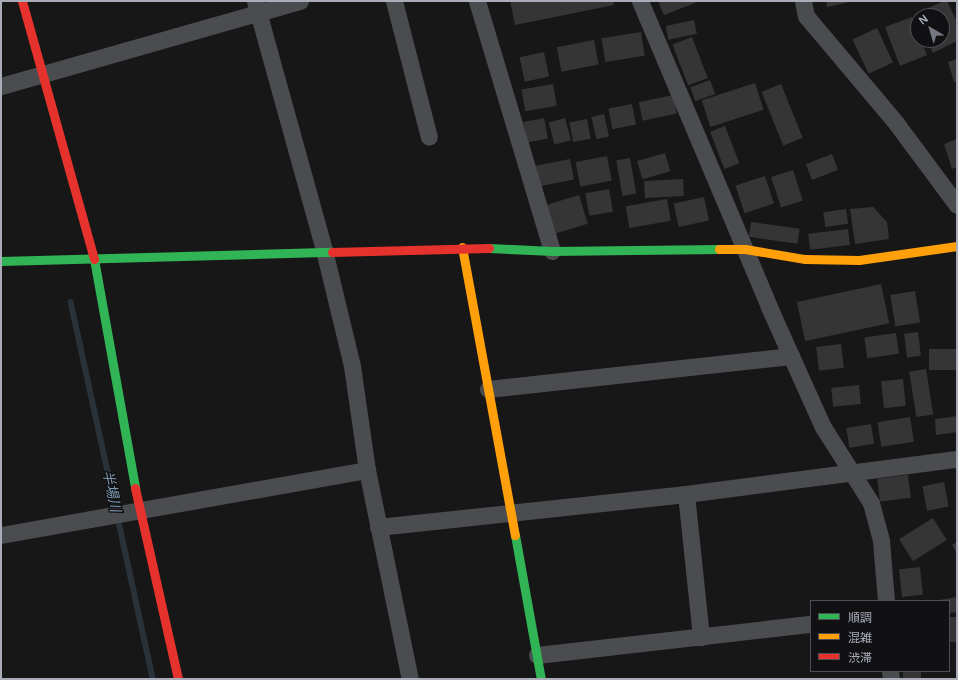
<!DOCTYPE html>
<html>
<head>
<meta charset="utf-8">
<style>
  body { margin:0 }
  #map { position:relative; width:958px; height:680px; overflow:hidden; background:#171717; font-family:Arial,"Noto Sans JP",sans-serif }
  div>[style] { position:absolute }
  [style*='--x'] { left:calc(var(--x)*1px); top:calc(var(--y)*1px); width:calc(var(--w)*1px); rotate:calc(var(--a)*1deg) }
  .stream>* { height:5.5px; margin:-2.75px; padding:0 2.75px; transform-origin:2.75px; border-radius:2.75px; background:#2a3239 }
  .building>* { inset:0; background:#353536; transform-origin:0 0 }
  .street>* { height:17px; margin:-8.5px; padding:0 8.5px; transform-origin:8.5px; border-radius:8.5px; background:#4b4c50 }
  .fast>* { height:9px; margin:-4.5px; padding:0 4.5px; transform-origin:4.5px; border-radius:4.5px; background:#30b455 }
  .slow>* { height:9px; margin:-4.5px; padding:0 4.5px; transform-origin:4.5px; border-radius:4.5px; background:#ff9f0a }
  .jam>* { height:9px; margin:-4.5px; padding:0 4.5px; transform-origin:4.5px; border-radius:4.5px; background:#e5322d }
  span { translate:-50% -50%; white-space:nowrap; text-align:center; line-height:1.15; -webkit-text-stroke:3px #111113; paint-order:stroke }
  .water-label { font-size:14px; color:#7f9bb3; font-style:italic }
  .frame { position:absolute; inset:0; border:2px solid #a8adb8; pointer-events:none }
  .legend { position:absolute; left:810px; top:600px; width:140px; height:72px; box-sizing:border-box; background:#111113; border:1px solid #4d4f55; margin:0; padding:5px 7px; list-style:none; font-size:12px; color:#a8adb8 }
  .legend li { display:flex; align-items:center; gap:8px; height:20px }
  .legend b { width:20px; border:1px solid #4d4f55 }
  .north { position:absolute; left:910px; top:8px; width:40px; height:40px; box-sizing:border-box; background:#111113; border:1px solid #4d4f55; border-radius:50%; rotate:322deg; font-size:11px; font-weight:700; line-height:16px; text-align:center; color:#a8adb8 }
  .north::after { content:''; display:block; margin:auto; width:14px; height:18px; background:#757880; clip-path:polygon(50% 0,100% 100%,50% 72%,0 100%) }
</style>
</head>
<body>
<div id="map">
  <div class="stream">
    <div style="--x:71;--y:302;--w:386;--a:77.7"></div>
  </div>
  <div class="building">
    <div style="clip-path:polygon(510px 1px,613px 1px,614px 5px,515px 25px)"></div>
    <div style="clip-path:polygon(658px 1px,694px 1px,695px 3px,664px 15px)"></div>
    <div style="clip-path:polygon(826px 1px,850px 1px,850px 2px,827px 7px)"></div>
    <div style="clip-path:polygon(944px 1px,947px 1px,957px 22px,957px 41px,933px 53px,927px 40px,942px 40px,942px 16px,918px 16px,918px 20px,915px 14px)"></div>
    <div style="clip-path:polygon(912px 17px,918px 40px,921px 40px,927px 55px,900px 66px,885px 27px)"></div>
    <div style="left:694px;top:20px;width:14px;height:29px;rotate:78deg"></div>
    <div style="left:877px;top:28px;width:38px;height:27px;rotate:65deg"></div>
    <div style="left:641px;top:32px;width:24px;height:40px;rotate:81deg"></div>
    <div style="left:692px;top:37px;width:44px;height:21px;rotate:69deg"></div>
    <div style="left:594px;top:40px;width:25px;height:38px;rotate:79deg"></div>
    <div style="left:544px;top:52px;width:25px;height:25px;rotate:78deg"></div>
    <div style="clip-path:polygon(957px 59px,957px 81px,954px 82px,948px 62px)"></div>
    <div style="left:710px;top:80px;width:15px;height:21px;rotate:70deg"></div>
    <div style="left:755px;top:83px;width:28px;height:56px;rotate:72deg"></div>
    <div style="left:553px;top:84px;width:22px;height:32px;rotate:80deg"></div>
    <div style="left:781px;top:84px;width:58px;height:21px;rotate:68deg"></div>
    <div style="left:673px;top:95px;width:19px;height:35px;rotate:78deg"></div>
    <div style="left:632px;top:104px;width:21px;height:24px;rotate:79deg"></div>
    <div style="left:604px;top:114px;width:23px;height:13px;rotate:77deg"></div>
    <div style="left:544px;top:118px;width:21px;height:21px;rotate:79deg"></div>
    <div style="left:565px;top:118px;width:23px;height:17px;rotate:75deg"></div>
    <div style="left:587px;top:119px;width:20px;height:18px;rotate:79deg"></div>
    <div style="left:725px;top:126px;width:40px;height:16px;rotate:69deg"></div>
    <div style="clip-path:polygon(957px 139px,957px 167px,952px 169px,944px 144px)"></div>
    <div style="left:665px;top:153px;width:19px;height:29px;rotate:74deg"></div>
    <div style="left:832px;top:154px;width:17px;height:28px;rotate:69deg"></div>
    <div style="left:607px;top:156px;width:25px;height:32px;rotate:79deg"></div>
    <div style="left:630px;top:158px;width:36px;height:14px;rotate:80deg"></div>
    <div style="left:570px;top:159px;width:21px;height:35px;rotate:79deg"></div>
    <div style="left:793px;top:170px;width:32px;height:23px;rotate:72deg"></div>
    <div style="left:765px;top:176px;width:29px;height:31px;rotate:72deg"></div>
    <div style="left:683px;top:179px;width:17px;height:39px;rotate:87deg"></div>
    <div style="left:609px;top:189px;width:23px;height:24px;rotate:80deg"></div>
    <div style="left:579px;top:195px;width:30px;height:37px;rotate:73deg"></div>
    <div style="left:704px;top:197px;width:24px;height:31px;rotate:78deg"></div>
    <div style="left:667px;top:199px;width:22px;height:42px;rotate:80deg"></div>
    <div style="clip-path:polygon(873px 207px,887px 222px,889px 239px,855px 244px,850px 209px)"></div>
    <div style="left:846px;top:209px;width:15px;height:23px;rotate:82deg"></div>
    <div style="left:751px;top:222px;width:49px;height:15px;rotate:8deg"></div>
    <div style="left:848px;top:229px;width:16px;height:40px;rotate:83deg"></div>
    <div style="left:881px;top:284px;width:40px;height:86px;rotate:78deg"></div>
    <div style="left:915px;top:291px;width:32px;height:25px;rotate:81deg"></div>
    <div style="left:918px;top:332px;width:24px;height:14px;rotate:83deg"></div>
    <div style="left:896px;top:333px;width:21px;height:32px;rotate:82deg"></div>
    <div style="left:841px;top:344px;width:24px;height:25px;rotate:83deg"></div>
    <div style="left:957px;top:349px;width:21px;height:28px;rotate:90deg"></div>
    <div style="left:926px;top:369px;width:46px;height:17px;rotate:81deg"></div>
    <div style="left:903px;top:379px;width:27px;height:22px;rotate:84deg"></div>
    <div style="left:859px;top:385px;width:19px;height:28px;rotate:84deg"></div>
    <div style="clip-path:polygon(957px 416px,957px 432px,936px 435px,935px 419px)"></div>
    <div style="left:910px;top:417px;width:25px;height:33px;rotate:81deg"></div>
    <div style="left:871px;top:424px;width:20px;height:25px;rotate:81deg"></div>
    <div style="left:908px;top:475px;width:23px;height:31px;rotate:83deg"></div>
    <div style="left:944px;top:482px;width:25px;height:22px;rotate:79deg"></div>
    <div style="left:933px;top:518px;width:26px;height:40px;rotate:58deg"></div>
    <div style="clip-path:polygon(957px 542px,957px 554px,952px 545px)"></div>
    <div style="left:920px;top:567px;width:28px;height:21px;rotate:84deg"></div>
    <div style="clip-path:polygon(957px 597px,957px 612px,949px 613px,949px 601px,933px 601px)"></div>
    <div style="left:957px;top:617px;width:25px;height:8px;rotate:90deg"></div>
    <div style="left:903px;top:671px;width:18px;height:8px"></div>
  </div>
  <div class="street">
    <div style="--x:255;--y:1;--w:258;--a:74.5"></div>
    <div style="--x:324;--y:250;--w:119;--a:76.4"></div>
    <div style="--x:352;--y:366;--w:105;--a:81.8"></div>
    <div style="--x:367;--y:470;--w:213;--a:78.4"></div>
    <div style="--x:394;--y:1;--w:140;--a:75.6"></div>
    <div style="--x:477;--y:1;--w:261;--a:73.3"></div>
    <div style="--x:640;--y:1;--w:332;--a:67.1"></div>
    <div style="--x:769;--y:307;--w:132;--a:65.8"></div>
    <div style="--x:823;--y:427;--w:90;--a:57.7"></div>
    <div style="--x:871;--y:503;--w:39;--a:75"></div>
    <div style="--x:881;--y:541;--w:60;--a:85.2"></div>
    <div style="--x:803;--y:1;--w:15;--a:79"></div>
    <div style="--x:806;--y:16;--w:140;--a:49.9"></div>
    <div style="--x:896;--y:123;--w:102;--a:53.4"></div>
    <div style="--x:1;--y:86;--w:311;--a:-15.9"></div>
    <div style="--x:488;--y:389;--w:305;--a:-6.2"></div>
    <div style="--x:686;--y:494;--w:144;--a:84"></div>
    <div style="--x:378;--y:527;--w:310;--a:-6.1"></div>
    <div style="--x:686;--y:494;--w:273;--a:-7.4"></div>
    <div style="--x:1;--y:535;--w:372;--a:-10.1"></div>
    <div style="--x:537;--y:655;--w:276;--a:-6.5"></div>
    <div style="--x:890;--y:671;--w:8;--a:83"></div>
  </div>
  <div class="fast">
    <div style="--x:489;--y:248;--w:63;--a:2.7"></div>
    <div style="--x:552;--y:251;--w:167;--a:-0.7"></div>
    <div style="--x:94;--y:259;--w:233;--a:79.8"></div>
    <div style="--x:1;--y:261;--w:331;--a:-1.6"></div>
    <div style="--x:515;--y:535;--w:146;--a:79.8"></div>
  </div>
  <div class="slow">
    <div style="--x:462;--y:247;--w:293;--a:79.6"></div>
    <div style="--x:719;--y:249;--w:26;--a:0"></div>
    <div style="--x:745;--y:249;--w:61;--a:9.5"></div>
    <div style="--x:805;--y:259;--w:54;--a:1.1"></div>
    <div style="--x:859;--y:260;--w:99;--a:-8.1"></div>
  </div>
  <div class="jam">
    <div style="--x:22;--y:1;--w:268;--a:74.4"></div>
    <div style="--x:332;--y:252;--w:157;--a:-1.5"></div>
    <div style="--x:135;--y:488;--w:196;--a:77.3"></div>
  </div>
  <div class="water-label">
    <span style="left:112px;top:491px;rotate:78deg">半場川</span>
  </div>
  <div class="frame"></div>
  <ul class="legend">
  <li><b style="height:5px;background:#30b455"></b>順調</li>
  <li><b style="height:5px;background:#ff9f0a"></b>混雑</li>
  <li><b style="height:5px;background:#e5322d"></b>渋滞</li>
  </ul>
  <div class="north">N</div>
</div>
</body>
</html>
